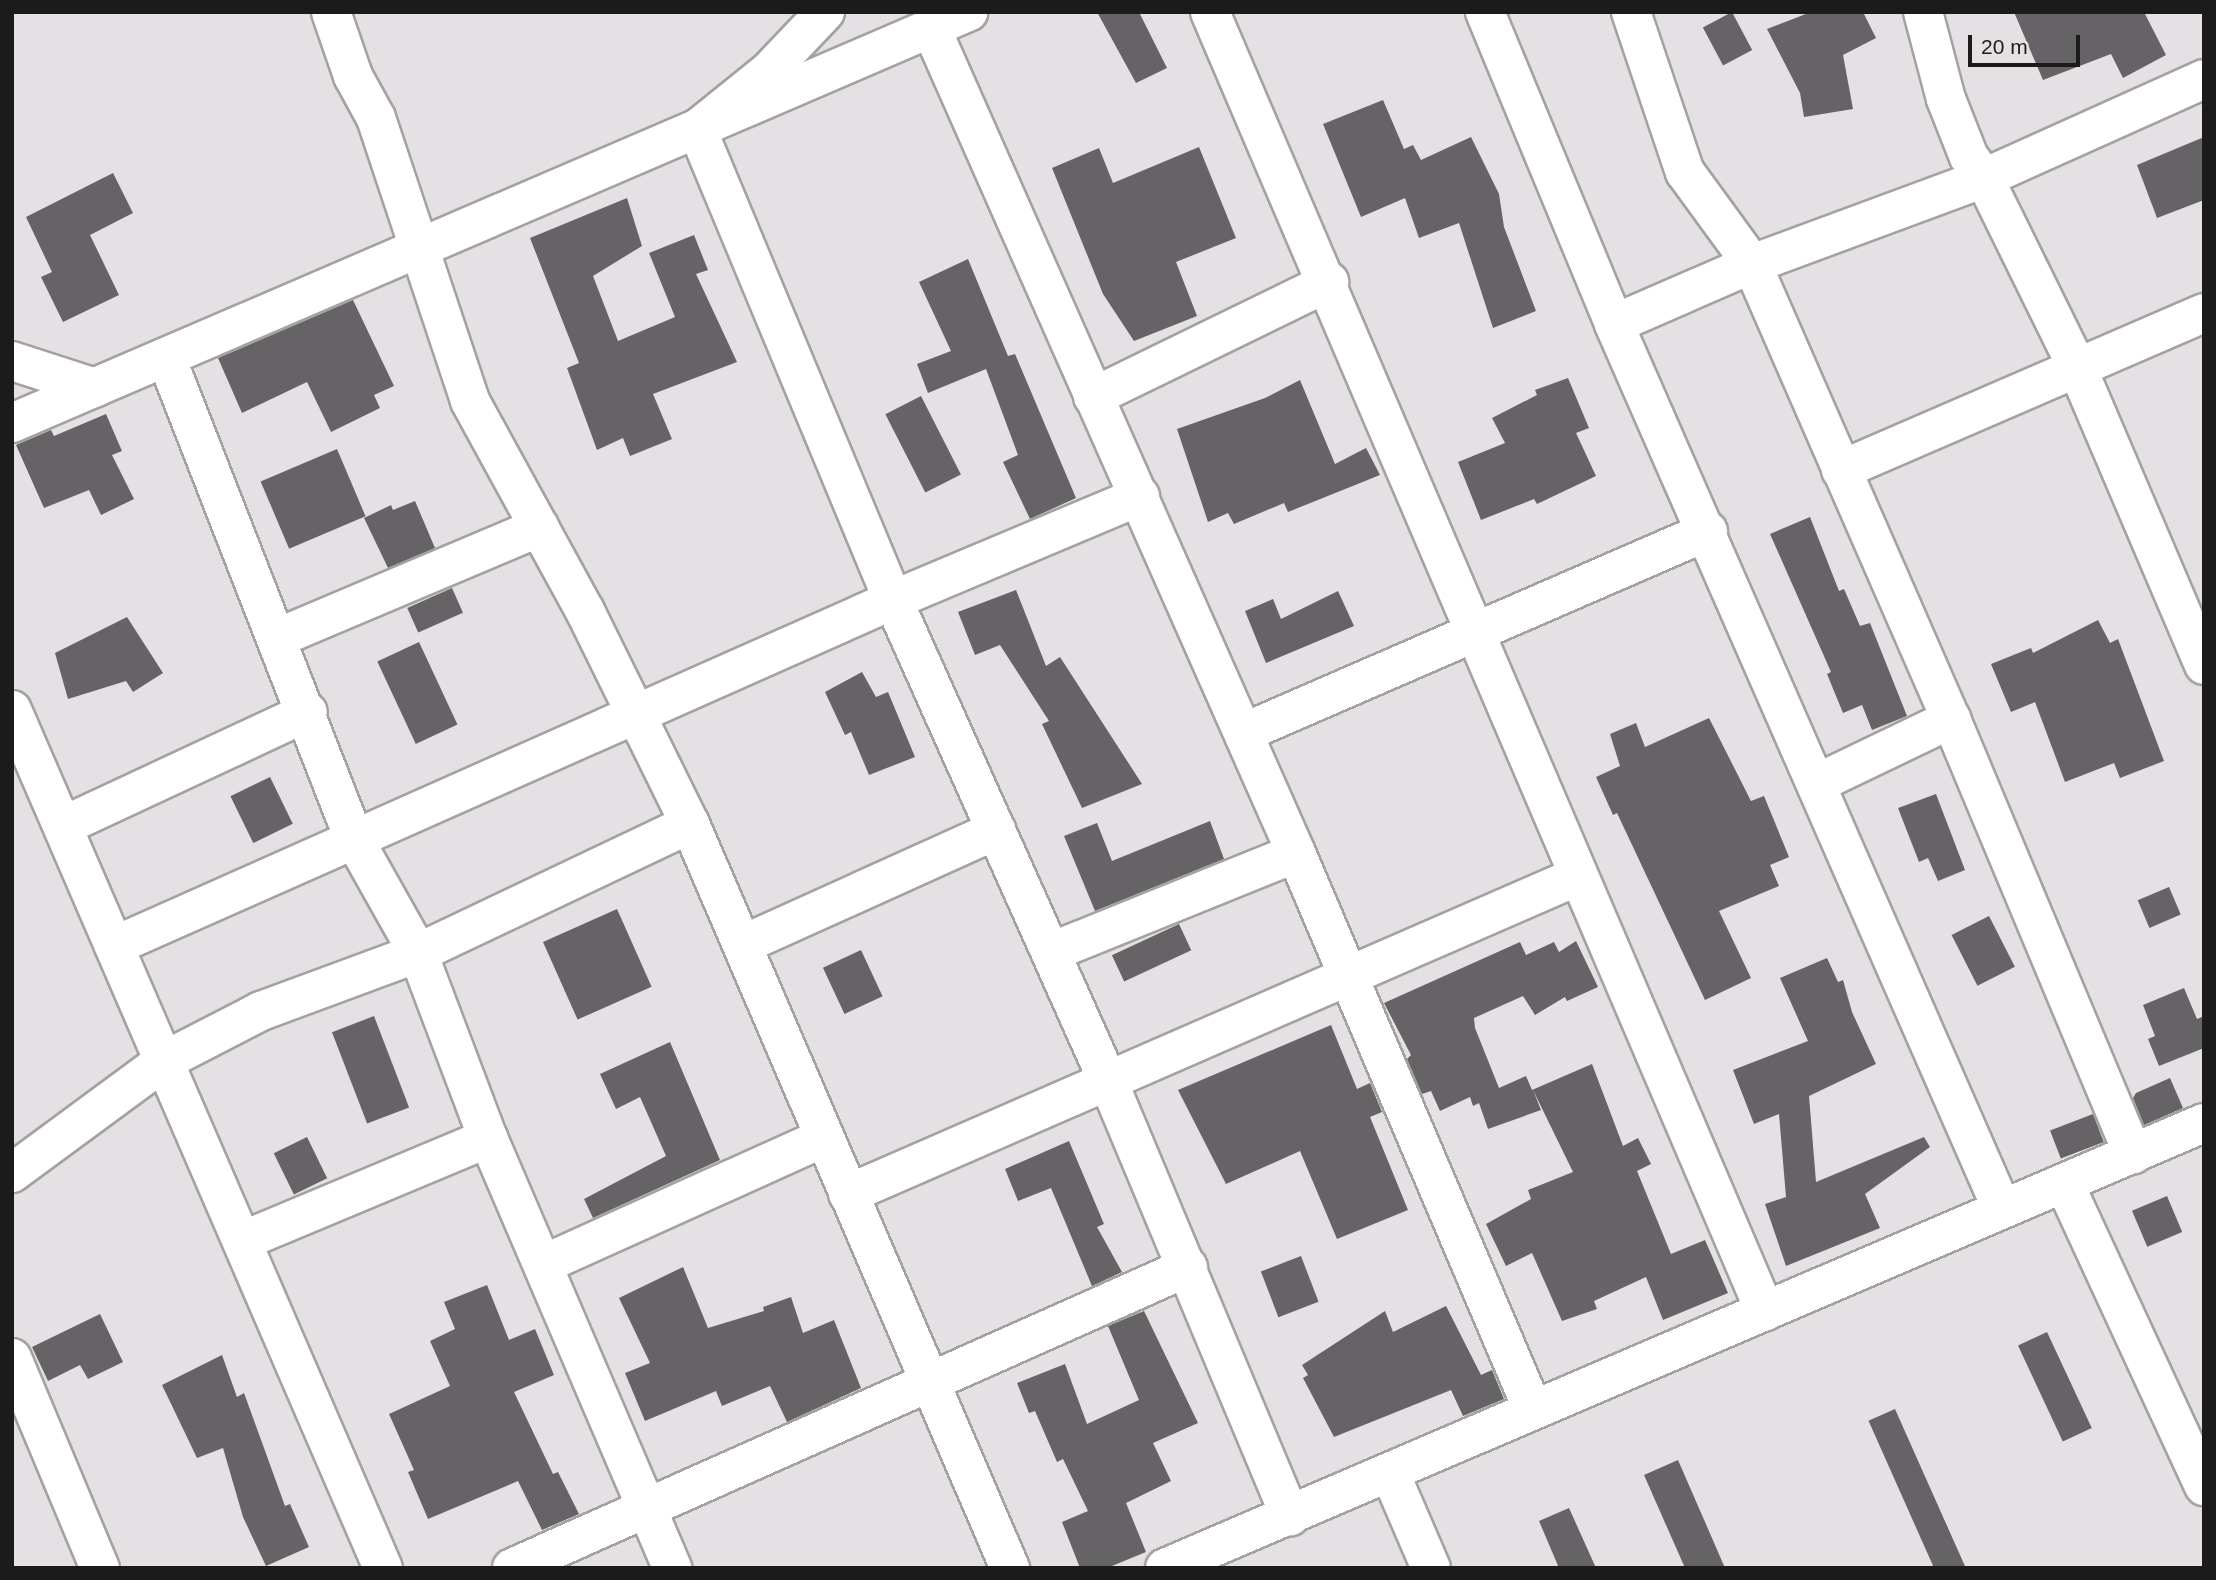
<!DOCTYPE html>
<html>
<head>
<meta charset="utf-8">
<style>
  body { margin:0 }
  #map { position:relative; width:2216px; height:1580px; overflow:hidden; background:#e4e0e3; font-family:Arial,sans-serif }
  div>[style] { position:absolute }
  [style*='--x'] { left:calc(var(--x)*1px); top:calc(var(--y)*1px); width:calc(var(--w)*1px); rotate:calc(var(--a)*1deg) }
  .building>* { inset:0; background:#666366; transform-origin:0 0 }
  .roads { filter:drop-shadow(2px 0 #a4a1a3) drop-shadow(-2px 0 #a4a1a3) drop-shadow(0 2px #a4a1a3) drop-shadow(0 -2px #a4a1a3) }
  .street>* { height:38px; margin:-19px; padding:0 19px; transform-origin:19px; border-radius:19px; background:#fff }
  span { translate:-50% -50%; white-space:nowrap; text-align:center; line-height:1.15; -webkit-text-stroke:7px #e4e0e3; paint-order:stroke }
  .frame { position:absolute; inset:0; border:14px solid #1c1b1b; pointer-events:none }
  .scale { position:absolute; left:1968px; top:35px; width:112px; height:32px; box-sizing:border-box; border:4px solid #1c1b1b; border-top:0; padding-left:9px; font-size:21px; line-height:24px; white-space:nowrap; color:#1c1b1b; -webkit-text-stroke:5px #e4e0e3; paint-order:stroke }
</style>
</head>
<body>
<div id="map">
  <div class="building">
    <div style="clip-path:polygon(1097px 12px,1139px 12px,1167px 68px,1136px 83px)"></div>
    <div style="left:1732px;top:12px;width:43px;height:33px;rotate:62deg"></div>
    <div style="clip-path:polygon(1811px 12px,1863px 12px,1876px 38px,1843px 55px,1853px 109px,1804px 117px,1800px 93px,1767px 29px)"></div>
    <div style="clip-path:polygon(2014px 12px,2144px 12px,2166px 55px,2123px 78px,2111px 54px,2043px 80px)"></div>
    <div style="clip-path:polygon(1383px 100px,1404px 149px,1413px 145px,1421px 160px,1471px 137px,1499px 194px,1504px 227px,1536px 311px,1493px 328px,1459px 223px,1419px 238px,1405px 198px,1361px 217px,1323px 124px)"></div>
    <div style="clip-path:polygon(2204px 137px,2204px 200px,2157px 218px,2137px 165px)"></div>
    <div style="clip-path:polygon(1199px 147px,1236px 238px,1176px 262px,1197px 316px,1134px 341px,1103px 294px,1052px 168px,1099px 148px,1113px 183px)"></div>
    <div style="clip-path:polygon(113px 173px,133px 213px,90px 235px,119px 295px,63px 322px,41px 277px,52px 272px,26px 217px)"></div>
    <div style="clip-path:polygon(627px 198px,642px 246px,593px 276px,618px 341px,675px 317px,649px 253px,694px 235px,708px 270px,696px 274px,737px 362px,653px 394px,672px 439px,630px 456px,623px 438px,597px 450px,567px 368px,579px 363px,530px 238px)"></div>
    <div style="clip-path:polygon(968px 259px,1008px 356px,1015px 354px,1076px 498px,1030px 519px,1003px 462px,1018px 455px,986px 369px,928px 393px,917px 364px,951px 351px,919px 282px)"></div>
    <div style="clip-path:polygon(353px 300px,394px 386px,374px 395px,380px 408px,331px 432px,307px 382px,242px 413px,218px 358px)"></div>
    <div style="clip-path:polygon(1568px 378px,1589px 428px,1576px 433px,1596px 476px,1537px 504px,1534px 499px,1481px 520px,1458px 462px,1505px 443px,1492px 418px,1537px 395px,1535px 390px)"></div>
    <div style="clip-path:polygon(1300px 380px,1335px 464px,1366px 448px,1380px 475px,1288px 512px,1284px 503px,1234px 524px,1228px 513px,1208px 522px,1177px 429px,1265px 398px)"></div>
    <div style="left:921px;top:396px;width:88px;height:40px;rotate:63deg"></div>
    <div style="clip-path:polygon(106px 414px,122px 451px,112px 455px,134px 499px,101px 515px,89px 490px,44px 508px,16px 445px,51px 430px,54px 436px)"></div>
    <div style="left:337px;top:449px;width:73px;height:83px;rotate:67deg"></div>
    <div style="clip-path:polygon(415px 501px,435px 548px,388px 568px,364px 518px,391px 505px,393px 510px)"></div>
    <div style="clip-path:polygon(1810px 517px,1839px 591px,1844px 589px,1860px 626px,1870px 623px,1907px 716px,1872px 730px,1862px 705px,1843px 713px,1827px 674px,1831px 672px,1770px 534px)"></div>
    <div style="left:452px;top:588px;width:27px;height:49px;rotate:66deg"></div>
    <div style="clip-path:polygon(1016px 590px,1046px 666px,1060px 657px,1142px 784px,1082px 808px,1042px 724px,1049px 721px,1000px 645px,975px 655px,958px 612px)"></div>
    <div style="clip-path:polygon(1338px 591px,1354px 626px,1266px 663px,1245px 611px,1273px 599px,1281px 619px)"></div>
    <div style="clip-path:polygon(127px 617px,163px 673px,133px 692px,126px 681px,68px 699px,55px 653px)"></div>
    <div style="clip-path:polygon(2098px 620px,2110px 643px,2118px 639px,2164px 761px,2120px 778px,2114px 763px,2065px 782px,2035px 702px,2011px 712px,1991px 664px,2031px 648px,2033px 653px)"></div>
    <div style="left:419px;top:642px;width:91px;height:46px;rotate:65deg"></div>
    <div style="clip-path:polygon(862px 672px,876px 697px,888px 692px,915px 757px,869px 775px,851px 732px,845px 735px,825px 692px)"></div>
    <div style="clip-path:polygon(1709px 718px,1751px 801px,1764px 796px,1789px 857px,1770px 865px,1779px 886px,1719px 911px,1751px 978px,1705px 1000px,1617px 813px,1613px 815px,1596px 777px,1620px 766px,1610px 734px,1636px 723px,1645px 747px)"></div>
    <div style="left:270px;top:777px;width:52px;height:44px;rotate:64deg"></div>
    <div style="clip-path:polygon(1936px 794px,1965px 870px,1938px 881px,1928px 858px,1919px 862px,1898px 808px)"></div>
    <div style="clip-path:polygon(1210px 821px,1224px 859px,1095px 911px,1064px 836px,1097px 823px,1112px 861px)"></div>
    <div style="left:2169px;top:887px;width:30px;height:34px;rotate:67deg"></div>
    <div style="left:617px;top:909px;width:85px;height:81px;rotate:66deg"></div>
    <div style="left:1989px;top:916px;width:57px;height:42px;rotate:63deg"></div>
    <div style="left:1179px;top:924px;width:29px;height:74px;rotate:65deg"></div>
    <div style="clip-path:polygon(1576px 941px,1598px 987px,1567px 1001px,1565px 997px,1535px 1015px,1523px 996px,1474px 1018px,1475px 1028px,1499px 1088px,1526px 1076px,1532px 1090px,1592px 1064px,1623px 1146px,1638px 1138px,1651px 1164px,1637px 1171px,1671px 1254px,1705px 1240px,1728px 1293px,1663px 1320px,1646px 1277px,1594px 1301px,1597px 1309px,1562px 1321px,1532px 1253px,1506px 1266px,1486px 1224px,1531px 1199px,1528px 1190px,1573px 1172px,1533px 1090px,1541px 1110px,1488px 1129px,1479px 1103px,1473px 1106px,1470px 1097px,1440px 1111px,1431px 1091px,1422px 1094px,1407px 1059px,1411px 1055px,1384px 1003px,1520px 942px,1526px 955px,1554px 942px,1559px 952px)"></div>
    <div style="left:861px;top:950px;width:51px;height:42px;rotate:65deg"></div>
    <div style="clip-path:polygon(1827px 958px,1838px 982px,1843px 980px,1852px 1012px,1876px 1064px,1809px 1096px,1816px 1182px,1924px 1137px,1930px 1147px,1865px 1194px,1880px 1228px,1786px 1266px,1765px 1204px,1786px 1197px,1779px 1114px,1754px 1124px,1733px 1070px,1808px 1041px,1780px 978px)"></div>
    <div style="clip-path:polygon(2184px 988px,2197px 1019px,2204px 1016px,2204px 1048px,2159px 1066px,2148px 1039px,2155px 1036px,2143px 1005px)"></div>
    <div style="left:374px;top:1016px;width:98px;height:45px;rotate:69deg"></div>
    <div style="clip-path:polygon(1331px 1025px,1357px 1089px,1370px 1083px,1382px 1112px,1370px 1117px,1408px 1210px,1337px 1239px,1300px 1151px,1226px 1184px,1178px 1090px)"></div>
    <div style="clip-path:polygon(670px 1042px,720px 1160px,593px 1218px,584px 1199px,666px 1156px,640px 1097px,616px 1109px,600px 1074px)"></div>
    <div style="clip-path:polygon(2170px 1078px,2183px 1108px,2144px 1125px,2133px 1098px,2136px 1093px)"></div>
    <div style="left:2093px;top:1114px;width:30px;height:46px;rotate:69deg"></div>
    <div style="left:307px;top:1137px;width:46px;height:37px;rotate:64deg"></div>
    <div style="clip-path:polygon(1069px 1141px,1104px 1224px,1097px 1227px,1122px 1272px,1092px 1286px,1051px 1188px,1018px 1201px,1005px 1169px)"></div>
    <div style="left:2167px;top:1196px;width:39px;height:38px;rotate:67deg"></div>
    <div style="left:1301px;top:1256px;width:49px;height:43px;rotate:69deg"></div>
    <div style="clip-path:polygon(683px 1267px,708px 1328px,764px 1311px,763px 1307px,791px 1297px,803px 1333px,834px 1320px,861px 1388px,787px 1422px,770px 1386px,722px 1406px,716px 1391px,645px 1421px,625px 1373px,650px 1363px,619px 1298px)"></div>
    <div style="clip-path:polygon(487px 1285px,509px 1340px,535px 1329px,554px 1375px,514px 1392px,553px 1474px,558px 1472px,579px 1514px,542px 1530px,518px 1481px,428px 1519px,408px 1472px,414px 1470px,389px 1414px,450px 1386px,430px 1341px,455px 1329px,444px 1302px)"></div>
    <div style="clip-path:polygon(1446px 1306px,1481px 1375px,1492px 1370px,1504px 1399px,1463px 1416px,1451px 1390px,1334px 1437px,1303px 1378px,1308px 1375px,1302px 1365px,1385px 1311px,1393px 1332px)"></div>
    <div style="clip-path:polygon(1144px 1311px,1198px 1423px,1153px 1443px,1171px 1481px,1126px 1503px,1146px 1552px,1107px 1568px,1080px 1568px,1062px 1522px,1088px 1511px,1063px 1459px,1057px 1462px,1035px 1411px,1029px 1413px,1017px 1383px,1065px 1364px,1087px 1424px,1139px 1400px,1108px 1326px)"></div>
    <div style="clip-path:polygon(100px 1314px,123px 1362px,88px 1379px,80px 1365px,48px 1381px,32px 1347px)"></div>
    <div style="left:2047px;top:1332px;width:106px;height:32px;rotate:65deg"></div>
    <div style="clip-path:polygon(222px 1355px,237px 1397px,244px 1393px,285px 1506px,290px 1504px,309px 1547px,266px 1566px,243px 1517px,223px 1448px,197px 1458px,162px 1385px)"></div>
    <div style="left:1895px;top:1409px;width:175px;height:29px;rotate:66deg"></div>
    <div style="clip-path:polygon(1678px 1460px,1725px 1568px,1685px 1568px,1644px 1475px)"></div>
    <div style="clip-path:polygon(1569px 1508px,1596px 1568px,1559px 1568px,1539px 1521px)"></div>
  </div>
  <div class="roads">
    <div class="street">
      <div style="--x:331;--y:12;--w:68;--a:71"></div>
      <div style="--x:353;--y:76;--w:48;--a:61.3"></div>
      <div style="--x:376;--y:118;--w:298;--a:71.6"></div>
      <div style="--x:470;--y:401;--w:239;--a:61.3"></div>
      <div style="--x:585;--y:611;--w:237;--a:63.8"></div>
      <div style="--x:690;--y:824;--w:810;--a:66.73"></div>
      <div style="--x:825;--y:12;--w:81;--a:133.5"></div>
      <div style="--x:769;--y:71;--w:92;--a:141.1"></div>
      <div style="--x:697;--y:129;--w:510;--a:67.41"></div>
      <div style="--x:893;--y:600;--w:527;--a:65.92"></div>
      <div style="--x:1108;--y:1081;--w:472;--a:67.3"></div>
      <div style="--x:1210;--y:12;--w:1413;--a:66.87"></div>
      <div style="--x:1485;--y:12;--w:338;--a:67.5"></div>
      <div style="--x:1614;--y:324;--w:966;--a:66.33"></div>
      <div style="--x:1631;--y:12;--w:169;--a:71.4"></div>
      <div style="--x:1685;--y:172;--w:114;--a:53.9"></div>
      <div style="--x:1752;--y:264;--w:497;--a:66.4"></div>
      <div style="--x:1951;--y:719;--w:472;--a:67.3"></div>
      <div style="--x:1923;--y:12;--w:90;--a:75.2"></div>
      <div style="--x:1946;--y:99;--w:62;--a:68.4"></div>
      <div style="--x:1969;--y:157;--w:26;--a:54"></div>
      <div style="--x:1984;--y:178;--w:208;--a:63.8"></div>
      <div style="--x:2076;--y:365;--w:326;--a:66.9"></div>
      <div style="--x:931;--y:28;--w:902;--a:66.13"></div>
      <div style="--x:1296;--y:853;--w:605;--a:66.95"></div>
      <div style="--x:1614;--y:324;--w:150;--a:-23.5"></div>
      <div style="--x:1752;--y:264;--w:247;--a:-20.3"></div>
      <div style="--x:1984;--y:178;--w:241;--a:-24.2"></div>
      <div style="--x:166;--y:357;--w:517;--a:68.69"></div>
      <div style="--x:354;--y:839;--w:131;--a:60.7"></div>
      <div style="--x:418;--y:953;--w:198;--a:69.3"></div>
      <div style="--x:488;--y:1138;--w:468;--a:66.8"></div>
      <div style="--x:12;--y:361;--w:87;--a:18"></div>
      <div style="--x:1093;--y:397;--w:263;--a:-26"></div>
      <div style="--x:12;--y:423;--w:1041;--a:-23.26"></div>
      <div style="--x:1841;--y:470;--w:395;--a:-23.4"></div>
      <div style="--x:277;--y:638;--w:285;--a:-22.9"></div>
      <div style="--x:12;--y:710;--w:935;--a:66.62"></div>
      <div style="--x:1243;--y:733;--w:507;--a:-23.48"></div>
      <div style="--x:1818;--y:783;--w:148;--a:-25.7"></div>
      <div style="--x:63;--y:826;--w:270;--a:-25"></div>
      <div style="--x:744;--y:944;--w:277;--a:-24.3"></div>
      <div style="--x:114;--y:946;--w:852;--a:-23.95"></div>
      <div style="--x:893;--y:600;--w:268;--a:-22.8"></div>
      <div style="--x:1051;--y:952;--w:264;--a:-22"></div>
      <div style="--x:12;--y:1173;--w:189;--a:-36.4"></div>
      <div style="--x:164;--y:1061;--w:109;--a:-27.3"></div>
      <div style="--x:261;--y:1011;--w:167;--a:-20.3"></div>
      <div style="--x:418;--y:953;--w:301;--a:-25.4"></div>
      <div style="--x:2064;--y:1183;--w:334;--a:65.2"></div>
      <div style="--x:848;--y:1194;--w:796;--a:-23.54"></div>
      <div style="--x:242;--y:1241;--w:267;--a:-22.7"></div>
      <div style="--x:544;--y:1264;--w:308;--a:-24.3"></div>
      <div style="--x:12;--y:1358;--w:228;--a:67.3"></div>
      <div style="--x:1390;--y:1473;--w:103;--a:66.7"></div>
      <div style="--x:512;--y:1568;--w:740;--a:-24"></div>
      <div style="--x:1165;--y:1568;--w:1130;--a:-23.19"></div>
    </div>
  </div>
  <div class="frame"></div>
  <div class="scale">20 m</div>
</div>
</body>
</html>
